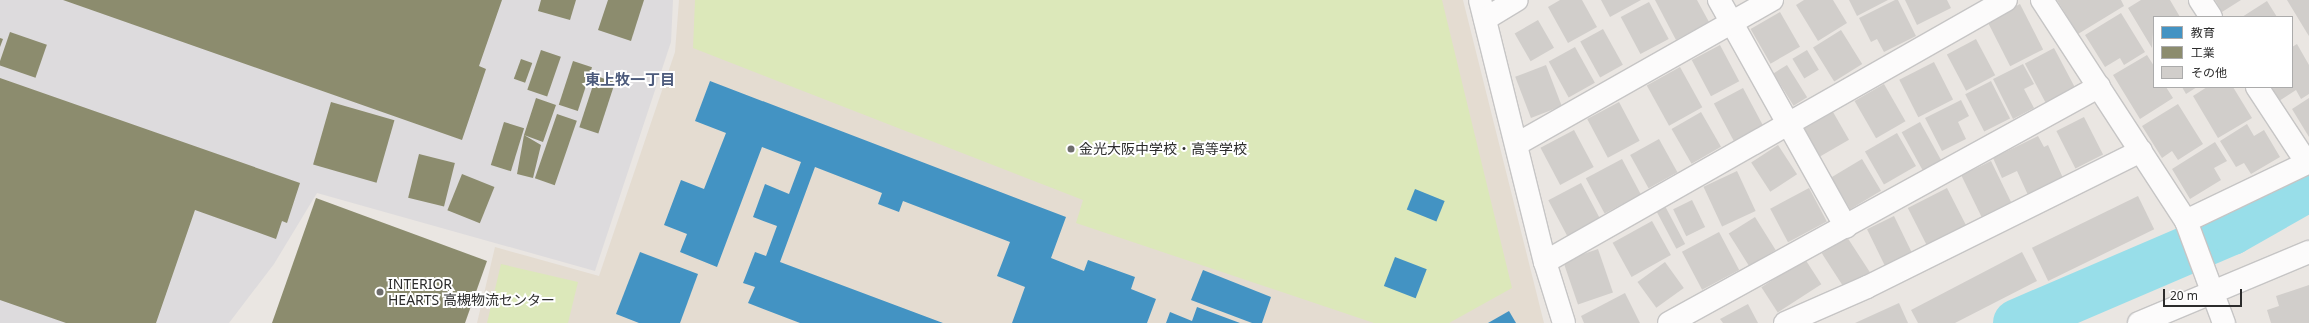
<!DOCTYPE html>
<html>
<head>
<meta charset="utf-8">
<style>
  body { margin:0 }
  #map { position:relative; width:2309px; height:323px; overflow:hidden; background:#eae6e2; font-family:"Noto Sans","Noto Sans JP",sans-serif }
  div>[style] { position:absolute }
  [style*='--x'] { left:calc(var(--x)*1px); top:calc(var(--y)*1px); width:calc(var(--w)*1px); rotate:calc(var(--a)*1deg) }
  .industrial>* { inset:0; background:#dddbdd }
  .education>* { inset:0; background:#e4dcd1 }
  .pitch>* { inset:0; background:#dce8ba }
  .schools>* { inset:0; background:#4393c3; transform-origin:0 0 }
  .industry>* { inset:0; background:#8c8c6e; transform-origin:0 0 }
  .river>* { height:48px; margin:-24px; padding:0 24px; transform-origin:24px; border-radius:24px; background:#98dee9 }
  .building>* { inset:0; background:#d1cecb; transform-origin:0 0 }
  .roads { filter:drop-shadow(1px 0 #c6c5c5) drop-shadow(-1px 0 #c6c5c5) drop-shadow(0 1px #c6c5c5) drop-shadow(0 -1px #c6c5c5) }
  .minor>* { height:22px; margin:-11px; padding:0 11px; transform-origin:11px; border-radius:11px; background:#fcfbfb }
  .dots>* { width:11px; height:11px; translate:-50% -50%; box-sizing:border-box; border:2px solid #fff; border-radius:50% }
  span { translate:-50% -50%; white-space:nowrap; text-align:center; line-height:1.15; -webkit-text-stroke:4px #fff; paint-order:stroke }
  .poi-label { font-size:14px; color:#2c2c2c }
  .left { translate:0 -50%; text-align:left }
  .neighbourhood-label { font-size:15px; color:#4d5b7c; font-weight:700 }
  .legend { position:absolute; left:2153px; top:16px; width:140px; height:72px; box-sizing:border-box; background:#fff; border:1px solid #ababab; margin:0; padding:5px 7px; list-style:none; font-size:12px; color:#2c2c2c }
  .legend li { display:flex; align-items:center; gap:8px; height:20px }
  .legend b { width:20px; border:1px solid #ababab }
  .scale { position:absolute; left:2163px; top:289px; width:79px; height:18px; box-sizing:border-box; border:2px solid #2c2c2c; border-top:0; padding-left:5px; font-size:12px; line-height:14px; white-space:nowrap; color:#2c2c2c; -webkit-text-stroke:3px #fff; paint-order:stroke }
</style>
</head>
<body>
<div id="map">
  <div class="industrial">
    <div style="clip-path:polygon(0 0,673px 0,671px 42px,595px 271px,317px 193px,274px 264px,229px 323px,0 323px)"></div>
  </div>
  <div class="education">
    <div style="clip-path:polygon(679px 0,1463px 0,1544px 323px,477px 323px,495px 247px,599px 276px,675px 52px)"></div>
  </div>
  <div class="pitch">
    <div style="clip-path:polygon(695px 0,1442px 0,1512px 288px,1449px 323px,1374px 323px,1076px 223px,1083px 200px,693px 48px)"></div>
    <div style="clip-path:polygon(501px 264px,578px 282px,568px 323px,487px 323px)"></div>
  </div>
  <div class="schools">
    <div style="clip-path:polygon(710px 81px,1066px 217px,1051px 258px,1084px 271px,1088px 260px,1135px 277px,1131px 289px,1156px 299px,1147px 323px,1012px 323px,1025px 287px,997px 276px,1010px 242px,903px 201px,899px 212px,878px 204px,882px 193px,815px 167px,780px 262px,943px 323px,800px 323px,748px 303px,755px 287px,743px 283px,755px 252px,766px 256px,777px 226px,753px 217px,765px 184px,789px 194px,801px 162px,762px 147px,717px 267px,680px 252px,687px 234px,664px 225px,681px 180px,704px 189px,726px 133px,695px 121px)"></div>
    <div style="left:1415px;top:189px;width:32px;height:22px;rotate:22deg"></div>
    <div style="clip-path:polygon(640px 252px,698px 274px,680px 323px,639px 323px,616px 314px)"></div>
    <div style="left:1395px;top:257px;width:34px;height:31px;rotate:21deg"></div>
    <div style="clip-path:polygon(1203px 270px,1271px 297px,1262px 323px,1252px 323px,1191px 300px)"></div>
    <div style="clip-path:polygon(1197px 307px,1240px 323px,1166px 323px,1170px 312px,1192px 321px)"></div>
    <div style="clip-path:polygon(1509px 311px,1516px 323px,1488px 323px)"></div>
  </div>
  <div class="industry">
    <div style="clip-path:polygon(63px 0,502px 0,479px 66px,486px 69px,462px 140px)"></div>
    <div style="clip-path:polygon(541px 0,576px 0,570px 20px,538px 11px)"></div>
    <div style="clip-path:polygon(608px 0,644px 0,631px 41px,598px 30px)"></div>
    <div style="left:10px;top:32px;width:39px;height:35px;rotate:19deg"></div>
    <div style="clip-path:polygon(0 38px,3px 39px,0 47px)"></div>
    <div style="left:541px;top:50px;width:21px;height:42px;rotate:19deg"></div>
    <div style="left:521px;top:59px;width:12px;height:21px;rotate:20deg"></div>
    <div style="left:573px;top:61px;width:20px;height:46px;rotate:18deg"></div>
    <div style="left:596px;top:76px;width:20px;height:54px;rotate:18deg"></div>
    <div style="clip-path:polygon(0 78px,300px 183px,287px 223px,282px 221px,276px 239px,195px 210px,156px 323px,66px 323px,0 300px)"></div>
    <div style="clip-path:polygon(536px 98px,556px 105px,543px 142px,524px 135px,541px 145px,533px 178px,517px 174px,524px 135px)"></div>
    <div style="left:331px;top:102px;width:66px;height:65px;rotate:16deg"></div>
    <div style="left:557px;top:114px;width:21px;height:68px;rotate:19deg"></div>
    <div style="left:504px;top:122px;width:21px;height:45px;rotate:17deg"></div>
    <div style="left:419px;top:154px;width:37px;height:45px;rotate:14deg"></div>
    <div style="left:462px;top:174px;width:35px;height:39px;rotate:22deg"></div>
    <div style="clip-path:polygon(316px 198px,487px 261px,465px 323px,272px 323px)"></div>
  </div>
  <div class="river">
    <div style="--x:2017;--y:323;--w:234;--a:-23.2"></div>
    <div style="--x:2232;--y:231;--w:89;--a:-29.7"></div>
  </div>
  <div class="building">
    <div style="clip-path:polygon(1560px 0,1582px 0,1597px 27px,1568px 43px,1548px 7px)"></div>
    <div style="clip-path:polygon(1601px 0,1641px 0,1610px 17px)"></div>
    <div style="clip-path:polygon(1655px 0,1697px 0,1709px 22px,1676px 40px)"></div>
    <div style="clip-path:polygon(1804px 0,1833px 0,1847px 23px,1818px 41px,1796px 5px)"></div>
    <div style="clip-path:polygon(1849px 0,1888px 0,1857px 16px)"></div>
    <div style="clip-path:polygon(1895px 0,1898px 0,1916px 36px,1884px 52px,1877px 39px,1871px 42px,1859px 18px)"></div>
    <div style="clip-path:polygon(1905px 0,1947px 0,1951px 8px,1917px 25px)"></div>
    <div style="clip-path:polygon(2057px 0,2121px 0,2124px 6px,2078px 34px)"></div>
    <div style="clip-path:polygon(2141px 0,2170px 0,2180px 17px,2154px 17px,2152px 48px,2128px 8px)"></div>
    <div style="clip-path:polygon(2215px 0,2241px 0,2222px 12px)"></div>
    <div style="clip-path:polygon(2287px 0,2309px 0,2309px 36px,2307px 33px)"></div>
    <div style="clip-path:polygon(2267px 1px,2277px 17px,2242px 17px)"></div>
    <div style="left:1649px;top:2px;width:42px;height:32px;rotate:62deg"></div>
    <div style="left:2020px;top:4px;width:51px;height:37px;rotate:63deg"></div>
    <div style="left:1780px;top:12px;width:40px;height:34px;rotate:60deg"></div>
    <div style="clip-path:polygon(2121px 13px,2145px 52px,2124px 65px,2120px 58px,2105px 67px,2085px 35px)"></div>
    <div style="left:1538px;top:20px;width:32px;height:27px;rotate:60deg"></div>
    <div style="left:1603px;top:29px;width:41px;height:26px;rotate:61deg"></div>
    <div style="left:1841px;top:30px;width:40px;height:33px;rotate:58deg"></div>
    <div style="left:1976px;top:39px;width:41px;height:33px;rotate:62deg"></div>
    <div style="clip-path:polygon(2297px 44px,2309px 65px,2309px 94px,2301px 99px,2296px 90px,2279px 101px,2271px 87px,2292px 87px,2292px 47px)"></div>
    <div style="left:1720px;top:45px;width:41px;height:32px;rotate:62deg"></div>
    <div style="left:1575px;top:47px;width:41px;height:30px;rotate:61deg"></div>
    <div style="left:2054px;top:48px;width:50px;height:33px;rotate:62deg"></div>
    <div style="left:1807px;top:50px;width:23px;height:17px;rotate:59deg"></div>
    <div style="clip-path:polygon(2147px 55px,2154px 66px,2154px 87px,2166px 87px,2173px 98px,2140px 119px,2113px 75px)"></div>
    <div style="left:1934px;top:62px;width:42px;height:39px;rotate:63deg"></div>
    <div style="clip-path:polygon(2023px 64px,2034px 84px,2024px 89px,2034px 108px,2013px 119px,1993px 79px)"></div>
    <div style="left:1546px;top:65px;width:44px;height:33px;rotate:69deg"></div>
    <div style="left:1787px;top:65px;width:38px;height:16px;rotate:58deg"></div>
    <div style="left:1680px;top:67px;width:46px;height:38px;rotate:61deg"></div>
    <div style="left:1991px;top:81px;width:42px;height:29px;rotate:63deg"></div>
    <div style="left:1884px;top:84px;width:43px;height:34px;rotate:60deg"></div>
    <div style="clip-path:polygon(2182px 87px,2197px 87px,2186px 94px)"></div>
    <div style="clip-path:polygon(2207px 87px,2233px 87px,2252px 118px,2218px 138px,2193px 96px)"></div>
    <div style="left:1743px;top:88px;width:44px;height:33px;rotate:62deg"></div>
    <div style="clip-path:polygon(2309px 98px,2309px 137px,2292px 109px)"></div>
    <div style="clip-path:polygon(1961px 100px,1969px 116px,1958px 122px,1966px 139px,1942px 151px,1925px 118px)"></div>
    <div style="left:1619px;top:102px;width:44px;height:36px;rotate:62deg"></div>
    <div style="clip-path:polygon(2178px 104px,2203px 144px,2178px 160px,2172px 151px,2162px 158px,2142px 126px)"></div>
    <div style="left:1701px;top:112px;width:40px;height:34px;rotate:60deg"></div>
    <div style="left:1833px;top:112px;width:32px;height:34px;rotate:60deg"></div>
    <div style="left:2084px;top:117px;width:42px;height:31px;rotate:63deg"></div>
    <div style="left:1920px;top:122px;width:46px;height:21px;rotate:61deg"></div>
    <div style="clip-path:polygon(2247px 124px,2254px 136px,2264px 130px,2280px 157px,2251px 174px,2244px 163px,2236px 167px,2220px 141px)"></div>
    <div style="left:1574px;top:130px;width:42px;height:38px;rotate:62deg"></div>
    <div style="left:1897px;top:133px;width:38px;height:37px;rotate:60deg"></div>
    <div style="clip-path:polygon(2038px 136px,2044px 147px,2048px 145px,2063px 178px,2028px 195px,2017px 171px,2002px 178px,1993px 158px)"></div>
    <div style="left:1659px;top:139px;width:38px;height:33px;rotate:61deg"></div>
    <div style="clip-path:polygon(2215px 142px,2227px 161px,2214px 168px,2221px 180px,2190px 199px,2172px 169px)"></div>
    <div style="left:1778px;top:145px;width:35px;height:32px;rotate:57deg"></div>
    <div style="left:1622px;top:159px;width:40px;height:41px;rotate:62deg"></div>
    <div style="left:1862px;top:159px;width:37px;height:36px;rotate:59deg"></div>
    <div style="left:1991px;top:161px;width:46px;height:33px;rotate:64deg"></div>
    <div style="left:1737px;top:171px;width:44px;height:37px;rotate:65deg"></div>
    <div style="left:1581px;top:183px;width:44px;height:37px;rotate:62deg"></div>
    <div style="left:1809px;top:188px;width:38px;height:44px;rotate:62deg"></div>
    <div style="left:1947px;top:188px;width:45px;height:44px;rotate:63deg"></div>
    <div style="left:2138px;top:196px;width:37px;height:118px;rotate:64deg"></div>
    <div style="left:1692px;top:200px;width:30px;height:21px;rotate:64deg"></div>
    <div style="left:1665px;top:206px;width:43px;height:10px;rotate:62deg"></div>
    <div style="left:1894px;top:216px;width:46px;height:30px;rotate:64deg"></div>
    <div style="left:1755px;top:217px;width:39px;height:31px;rotate:58deg"></div>
    <div style="left:1652px;top:221px;width:39px;height:45px;rotate:61deg"></div>
    <div style="left:1719px;top:232px;width:43px;height:42px;rotate:62deg"></div>
    <div style="left:1847px;top:237px;width:46px;height:30px;rotate:57deg"></div>
    <div style="left:1598px;top:249px;width:46px;height:37px;rotate:71deg"></div>
    <div style="clip-path:polygon(2022px 252px,2037px 281px,1955px 323px,1918px 323px,1911px 310px)"></div>
    <div style="left:1805px;top:259px;width:30px;height:52px;rotate:57deg"></div>
    <div style="left:1665px;top:262px;width:32px;height:34px;rotate:54deg"></div>
    <div style="clip-path:polygon(2309px 285px,2309px 323px,2271px 323px,2267px 310px,2279px 306px,2276px 296px)"></div>
    <div style="clip-path:polygon(1625px 293px,1640px 323px,1584px 323px,1581px 316px)"></div>
    <div style="clip-path:polygon(1899px 303px,1908px 323px,1855px 323px)"></div>
    <div style="clip-path:polygon(1748px 304px,1758px 323px,1723px 323px,1720px 319px)"></div>
  </div>
  <div class="roads">
    <div class="minor">
      <div style="--x:1480;--y:0;--w:270;--a:76.1"></div>
      <div style="--x:1545;--y:262;--w:64;--a:72.7"></div>
      <div style="--x:1719;--y:0;--w:260;--a:60.8"></div>
      <div style="--x:2042;--y:0;--w:264;--a:56.9"></div>
      <div style="--x:2186;--y:221;--w:109;--a:69.6"></div>
      <div style="--x:2200;--y:0;--w:20;--a:57"></div>
      <div style="--x:1485;--y:19;--w:37;--a:-31"></div>
      <div style="--x:2257;--y:87;--w:91;--a:56.7"></div>
      <div style="--x:1517;--y:144;--w:293;--a:-29.5"></div>
      <div style="--x:2186;--y:221;--w:136;--a:-25.6"></div>
      <div style="--x:1545;--y:262;--w:530;--a:-29.61"></div>
      <div style="--x:1669;--y:323;--w:491;--a:-28.8"></div>
      <div style="--x:1785;--y:323;--w:90;--a:-23.7"></div>
      <div style="--x:1867;--y:287;--w:306;--a:-26.4"></div>
      <div style="--x:2139;--y:323;--w:184;--a:-22.7"></div>
    </div>
  </div>
  <div class="dots">
    <div style="left:1071px;top:149px;background:#6e6d6c"></div>
    <div style="left:380px;top:292px;background:#6e6d6c"></div>
  </div>
  <div class="poi-label">
    <span class="left" style="left:1079px;top:149px">金光大阪中学校・高等学校</span>
    <span class="left" style="left:388px;top:292px">INTERIOR<br>HEARTS 高槻物流センター</span>
  </div>
  <div class="neighbourhood-label">
    <span style="left:630px;top:80px">東上牧一丁目</span>
  </div>
  <ul class="legend">
  <li><b style="height:11px;background:#4393c3"></b>教育</li>
  <li><b style="height:11px;background:#8c8c6e"></b>工業</li>
  <li><b style="height:11px;background:#d1cecb"></b>その他</li>
  </ul>
  <div class="scale">20 m</div>
</div>
</body>
</html>
